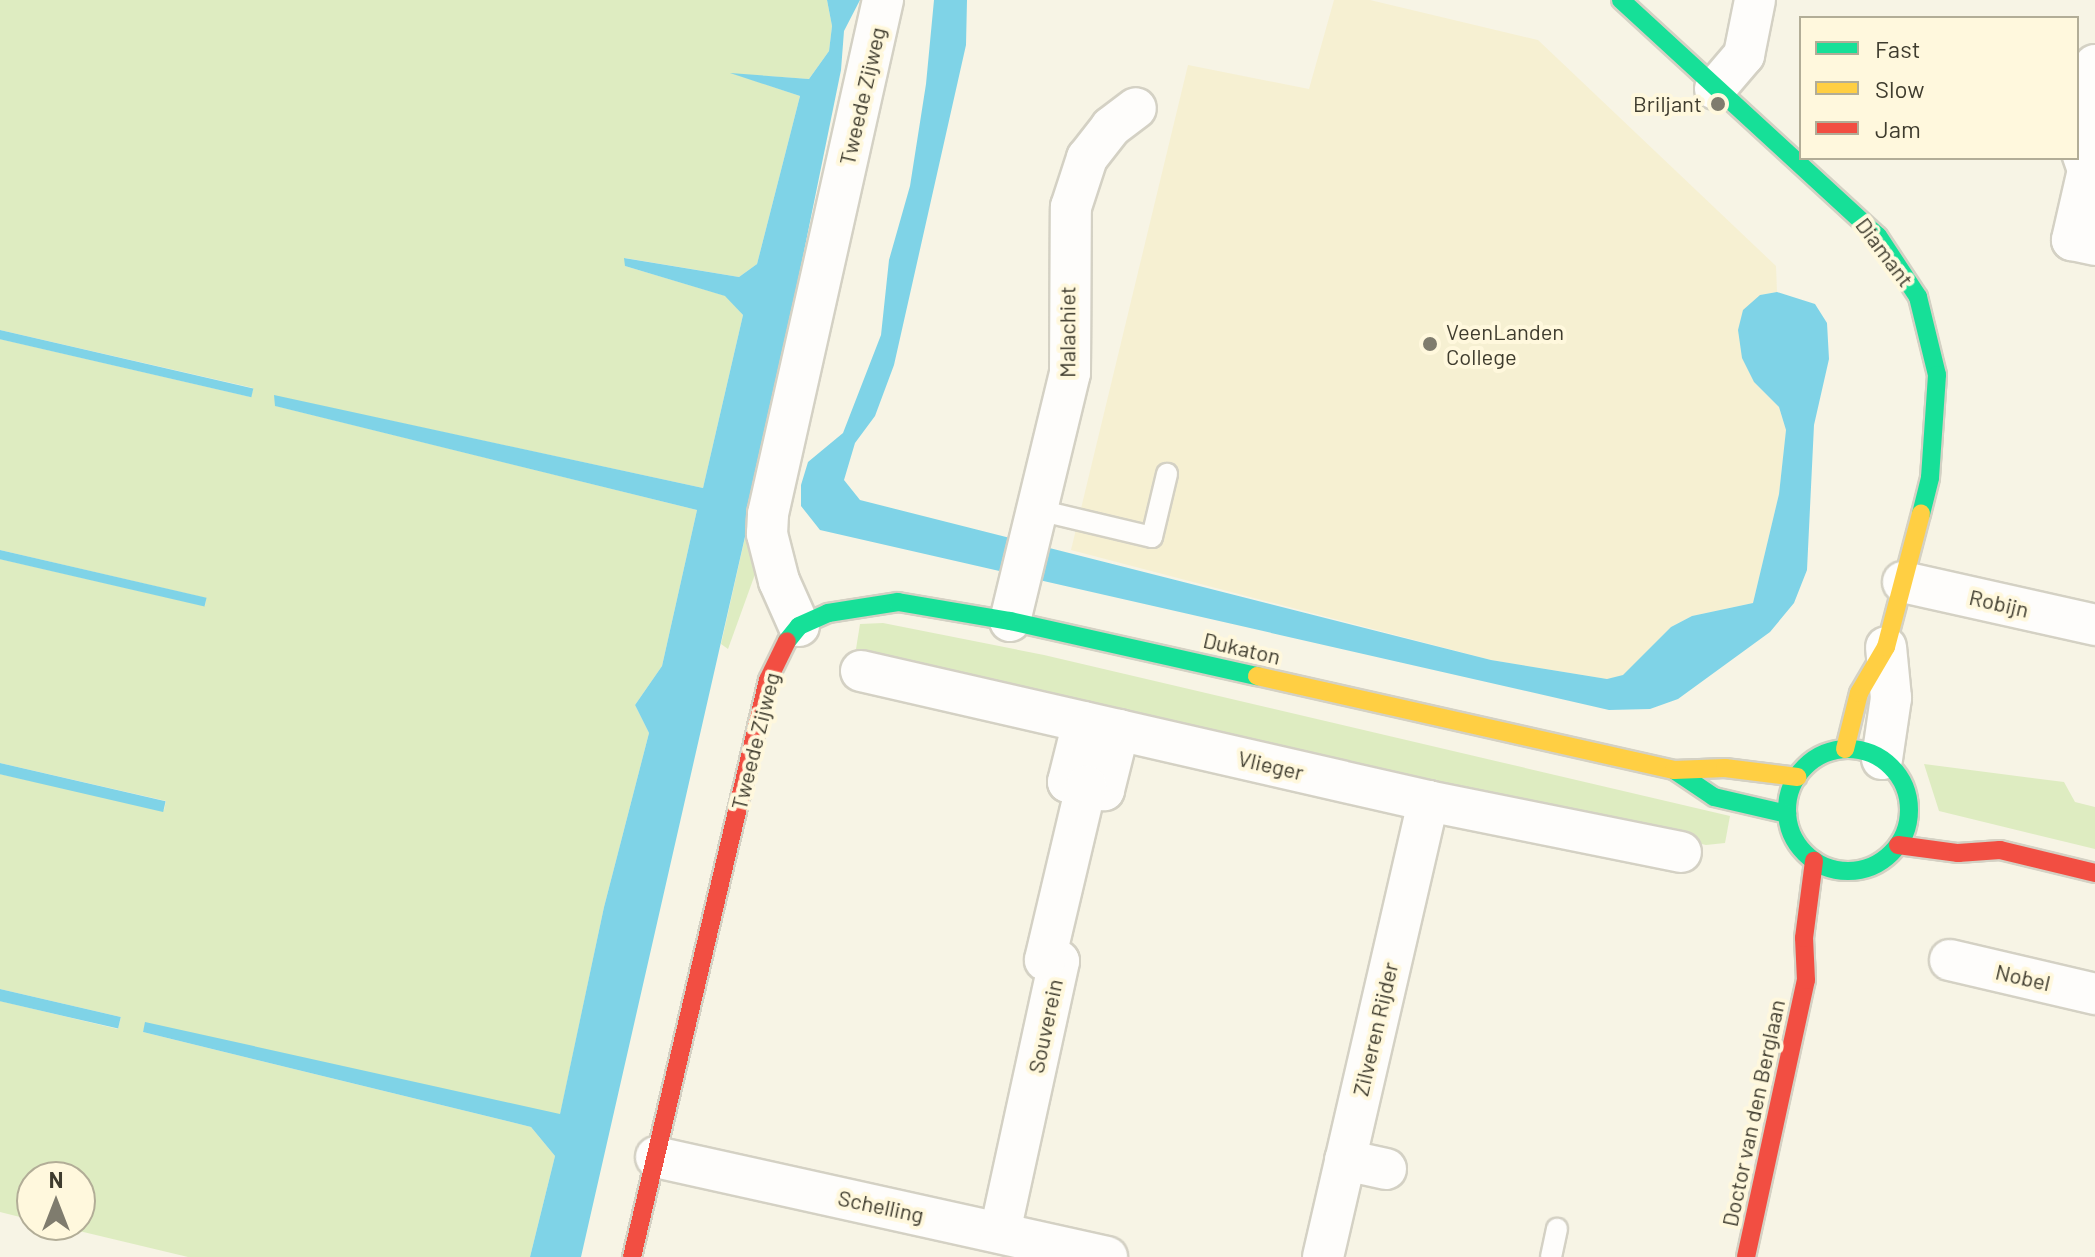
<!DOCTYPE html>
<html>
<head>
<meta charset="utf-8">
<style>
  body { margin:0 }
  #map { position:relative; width:2095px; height:1257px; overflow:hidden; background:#f7f4e5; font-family:Barlow,sans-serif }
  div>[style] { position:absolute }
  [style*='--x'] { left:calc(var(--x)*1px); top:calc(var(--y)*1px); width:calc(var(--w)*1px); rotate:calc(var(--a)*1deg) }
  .built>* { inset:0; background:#f6f0d2 }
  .green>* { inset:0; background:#deecc1 }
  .water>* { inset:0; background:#7fd3e7; transform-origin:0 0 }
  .roads { filter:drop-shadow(2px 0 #d4d1c4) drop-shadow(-2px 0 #d4d1c4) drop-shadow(0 2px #d4d1c4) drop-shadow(0 -2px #d4d1c4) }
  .lane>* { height:20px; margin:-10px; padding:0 10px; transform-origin:10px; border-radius:10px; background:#fefdfb }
  .street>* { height:40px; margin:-20px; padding:0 20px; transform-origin:20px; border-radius:20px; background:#fefdfb }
  .fast>* { height:18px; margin:-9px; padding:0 9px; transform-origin:9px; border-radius:9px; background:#16e098 }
  .fast>.ring { margin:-9px; padding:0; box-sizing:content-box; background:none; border:18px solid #16e098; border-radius:50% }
  .slow>* { height:18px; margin:-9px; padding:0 9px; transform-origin:9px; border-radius:9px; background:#ffcf43 }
  .jam>* { height:18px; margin:-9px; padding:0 9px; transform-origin:9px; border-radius:9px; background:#f24e42 }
  .dots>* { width:22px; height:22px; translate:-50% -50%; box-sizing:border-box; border:4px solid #fff8dd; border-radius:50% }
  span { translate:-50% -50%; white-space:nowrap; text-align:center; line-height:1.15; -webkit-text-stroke:8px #fff8dd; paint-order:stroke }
  .street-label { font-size:22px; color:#3f3c2e }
  .poi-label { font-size:22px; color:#3f3c2e }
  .right { translate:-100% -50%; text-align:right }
  .left { translate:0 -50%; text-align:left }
  .legend { position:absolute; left:1799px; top:16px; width:280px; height:144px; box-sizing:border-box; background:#fff8dd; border:2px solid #b2ad97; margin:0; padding:10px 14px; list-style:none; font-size:24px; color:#3f3c2e }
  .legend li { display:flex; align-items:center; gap:16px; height:40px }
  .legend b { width:40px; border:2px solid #b2ad97 }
  .north { position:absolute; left:16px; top:1161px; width:80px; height:80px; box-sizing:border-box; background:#fff8dd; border:2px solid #b2ad97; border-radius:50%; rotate:0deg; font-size:22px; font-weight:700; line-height:32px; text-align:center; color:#3f3c2e }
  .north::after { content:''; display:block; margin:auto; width:28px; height:36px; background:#7f7c6e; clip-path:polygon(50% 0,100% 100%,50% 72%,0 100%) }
</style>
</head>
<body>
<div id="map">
  <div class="built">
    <div style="clip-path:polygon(1334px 0,1370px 0,1538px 40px,1776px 266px,1777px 292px,1760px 295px,1754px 382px,1779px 407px,1786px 430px,1779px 494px,1753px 603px,1692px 616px,1671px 627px,1623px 676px,1607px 679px,1491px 660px,1071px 550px,1188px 65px,1309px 89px)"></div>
  </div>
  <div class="green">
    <div style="clip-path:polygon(0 0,827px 0,832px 26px,829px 51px,809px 79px,735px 74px,800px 96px,757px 264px,739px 277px,625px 258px,625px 266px,726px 296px,743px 315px,703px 488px,275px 396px,276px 406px,697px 510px,662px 666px,635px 705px,649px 733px,604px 907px,560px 1115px,146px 1023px,143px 1032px,531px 1127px,555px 1156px,530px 1257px,188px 1257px,54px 1225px,80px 1225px,80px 1177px,32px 1177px,32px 1220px,0 1212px,0 1001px,118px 1029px,121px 1017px,0 989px,0 774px,164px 810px,166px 801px,0 763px,0 559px,205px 606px,206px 598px,0 550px,0 339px,251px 397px,253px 388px,0 330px)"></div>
    <div style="clip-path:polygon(752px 506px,758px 566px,728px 649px,721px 644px)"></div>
    <div style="clip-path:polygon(883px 623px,1044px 655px,1730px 816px,1725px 843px,1706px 845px,1206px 736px,856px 649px,860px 624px)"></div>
    <div style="clip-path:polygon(1924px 764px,2064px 782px,2075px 802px,2095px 807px,2095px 849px,1939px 811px)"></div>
  </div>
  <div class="water">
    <div style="clip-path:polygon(827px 0,860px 0,844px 31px,841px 70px,752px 506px,581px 1257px,530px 1257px,555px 1156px,531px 1127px,143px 1032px,145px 1022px,560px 1114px,604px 907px,649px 733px,635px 705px,662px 666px,697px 510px,275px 406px,274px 395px,703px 488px,743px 315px,725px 296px,625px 266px,624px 258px,739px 277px,757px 264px,800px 96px,730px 73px,809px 79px,829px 51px,832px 26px)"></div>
    <div style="clip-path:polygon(934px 0,967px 0,966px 45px,894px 365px,875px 416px,855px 443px,844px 480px,860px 500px,1491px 660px,1607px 679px,1623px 675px,1671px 627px,1692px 616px,1753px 603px,1779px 494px,1786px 430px,1779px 407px,1754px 382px,1742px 358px,1738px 330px,1743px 310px,1760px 295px,1777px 292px,1815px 304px,1827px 323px,1829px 359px,1814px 425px,1807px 570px,1794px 603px,1770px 632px,1678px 699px,1650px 709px,1609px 710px,820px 530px,801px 506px,801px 485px,808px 462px,843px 433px,881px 335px,889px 260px,910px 186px,926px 84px)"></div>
    <div style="left:0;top:330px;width:260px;height:9px;rotate:13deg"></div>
    <div style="left:0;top:550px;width:212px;height:9px;rotate:13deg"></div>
    <div style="left:0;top:763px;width:170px;height:11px;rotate:13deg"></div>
    <div style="left:0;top:989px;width:124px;height:12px;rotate:13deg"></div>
  </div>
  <div class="roads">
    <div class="lane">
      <div style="--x:1038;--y:510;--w:117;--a:13.3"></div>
      <div style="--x:1152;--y:537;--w:65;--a:-76.6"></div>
      <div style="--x:1551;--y:1257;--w:29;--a:-78"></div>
    </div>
    <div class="street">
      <div style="--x:2095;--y:65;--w:81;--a:101.4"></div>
      <div style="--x:2079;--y:144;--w:28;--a:71"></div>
      <div style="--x:2088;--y:170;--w:72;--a:102.9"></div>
      <div style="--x:2072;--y:240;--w:24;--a:12"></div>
      <div style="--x:1715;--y:89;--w:45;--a:-49.5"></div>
      <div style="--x:1744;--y:55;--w:56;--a:-78.7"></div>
      <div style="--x:1903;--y:582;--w:197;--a:12.6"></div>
      <div style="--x:1010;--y:621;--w:255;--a:-76.4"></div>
      <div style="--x:1070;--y:373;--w:166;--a:-89.7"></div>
      <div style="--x:1071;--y:207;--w:52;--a:-71.9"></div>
      <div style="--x:1087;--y:158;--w:39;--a:-52"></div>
      <div style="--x:1111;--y:127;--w:31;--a:-37"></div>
      <div style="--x:799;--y:626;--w:49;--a:-114"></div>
      <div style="--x:779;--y:581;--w:49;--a:-104.3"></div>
      <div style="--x:767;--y:534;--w:20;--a:-87"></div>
      <div style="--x:768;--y:514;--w:527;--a:-77.39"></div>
      <div style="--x:861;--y:671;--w:582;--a:12.91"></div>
      <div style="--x:1428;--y:801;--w:258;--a:11.4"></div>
      <div style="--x:1083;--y:722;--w:62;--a:104"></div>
      <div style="--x:1068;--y:782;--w:37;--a:13"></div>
      <div style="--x:1104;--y:790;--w:62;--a:-76"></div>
      <div style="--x:1882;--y:759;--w:62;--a:-81.6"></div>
      <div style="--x:1891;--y:698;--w:51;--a:-95.6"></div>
      <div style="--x:1950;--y:960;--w:149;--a:13.2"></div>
      <div style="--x:656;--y:1157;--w:462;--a:12.5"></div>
      <div style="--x:1345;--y:1160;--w:42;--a:12.4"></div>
      <div style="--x:1000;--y:1232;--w:277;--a:-77.7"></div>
      <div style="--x:1059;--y:961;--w:14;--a:-176"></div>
      <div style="--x:1045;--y:960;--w:179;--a:-76.7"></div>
      <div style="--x:1323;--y:1257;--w:468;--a:-77"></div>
    </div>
    <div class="fast">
      <div style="--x:1621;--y:0;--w:349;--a:42.6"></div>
      <div style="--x:1878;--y:236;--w:73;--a:56.7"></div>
      <div style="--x:1918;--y:297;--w:80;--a:76.3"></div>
      <div style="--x:1937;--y:375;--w:103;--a:93.9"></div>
      <div style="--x:1930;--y:478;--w:37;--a:104"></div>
      <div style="--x:787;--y:641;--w:19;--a:-51"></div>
      <div style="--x:799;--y:626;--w:32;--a:-24"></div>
      <div style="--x:828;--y:613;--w:71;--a:-8.9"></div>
      <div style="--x:898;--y:602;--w:114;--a:9.6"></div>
      <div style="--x:1010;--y:621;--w:253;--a:12.6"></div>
      <div class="ring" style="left:1787px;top:749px;width:104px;height:104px"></div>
      <div style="--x:1674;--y:770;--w:48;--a:34"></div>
      <div style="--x:1714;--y:797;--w:75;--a:13.1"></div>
    </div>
    <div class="slow">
      <div style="--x:1257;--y:676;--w:427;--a:12.7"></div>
      <div style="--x:1674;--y:770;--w:51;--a:-2.2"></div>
      <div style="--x:1725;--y:768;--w:73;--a:7.1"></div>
      <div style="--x:1845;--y:749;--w:58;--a:-76"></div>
      <div style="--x:1859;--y:693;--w:53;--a:-59.6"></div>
      <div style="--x:1886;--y:647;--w:138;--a:-75.3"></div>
    </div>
    <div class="jam">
      <div style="--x:1898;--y:845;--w:61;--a:7.6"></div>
      <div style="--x:1958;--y:853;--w:42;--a:-4.1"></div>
      <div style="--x:2000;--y:850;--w:98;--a:13.6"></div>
      <div style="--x:632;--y:1257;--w:593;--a:-76.74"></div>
      <div style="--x:768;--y:680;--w:43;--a:-64"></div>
      <div style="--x:1746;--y:1257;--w:283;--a:-77.8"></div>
      <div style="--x:1806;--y:980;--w:42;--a:-92.7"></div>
      <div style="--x:1804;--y:938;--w:78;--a:-82.6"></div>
    </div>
  </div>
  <div class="dots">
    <div style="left:1718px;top:104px;background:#7f7c6e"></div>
    <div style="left:1430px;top:344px;background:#7f7c6e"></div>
  </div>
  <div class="street-label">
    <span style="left:862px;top:96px;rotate:-77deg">Tweede Zijweg</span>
    <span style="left:1885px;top:252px;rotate:53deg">Diamant</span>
    <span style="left:1067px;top:332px;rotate:-90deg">Malachiet</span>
    <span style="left:1999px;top:603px;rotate:13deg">Robijn</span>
    <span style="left:1242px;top:648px;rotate:13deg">Dukaton</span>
    <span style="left:755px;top:741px;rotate:-76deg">Tweede Zijweg</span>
    <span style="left:1271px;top:765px;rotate:13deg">Vlieger</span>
    <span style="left:2023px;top:977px;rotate:13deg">Nobel</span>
    <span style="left:1045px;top:1026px;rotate:-78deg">Souverein</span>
    <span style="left:1375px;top:1029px;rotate:-77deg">Zilveren Rijder</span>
    <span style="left:1753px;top:1113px;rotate:-78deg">Doctor van den Berglaan</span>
    <span style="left:881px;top:1206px;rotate:12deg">Schelling</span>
  </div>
  <div class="poi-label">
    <span class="right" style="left:1702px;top:104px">Briljant</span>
    <span class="left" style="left:1446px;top:344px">VeenLanden<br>College</span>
  </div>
  <ul class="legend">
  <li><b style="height:10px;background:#16e098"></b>Fast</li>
  <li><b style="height:10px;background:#ffcf43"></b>Slow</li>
  <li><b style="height:10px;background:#f24e42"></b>Jam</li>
  </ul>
  <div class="north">N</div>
</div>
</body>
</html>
